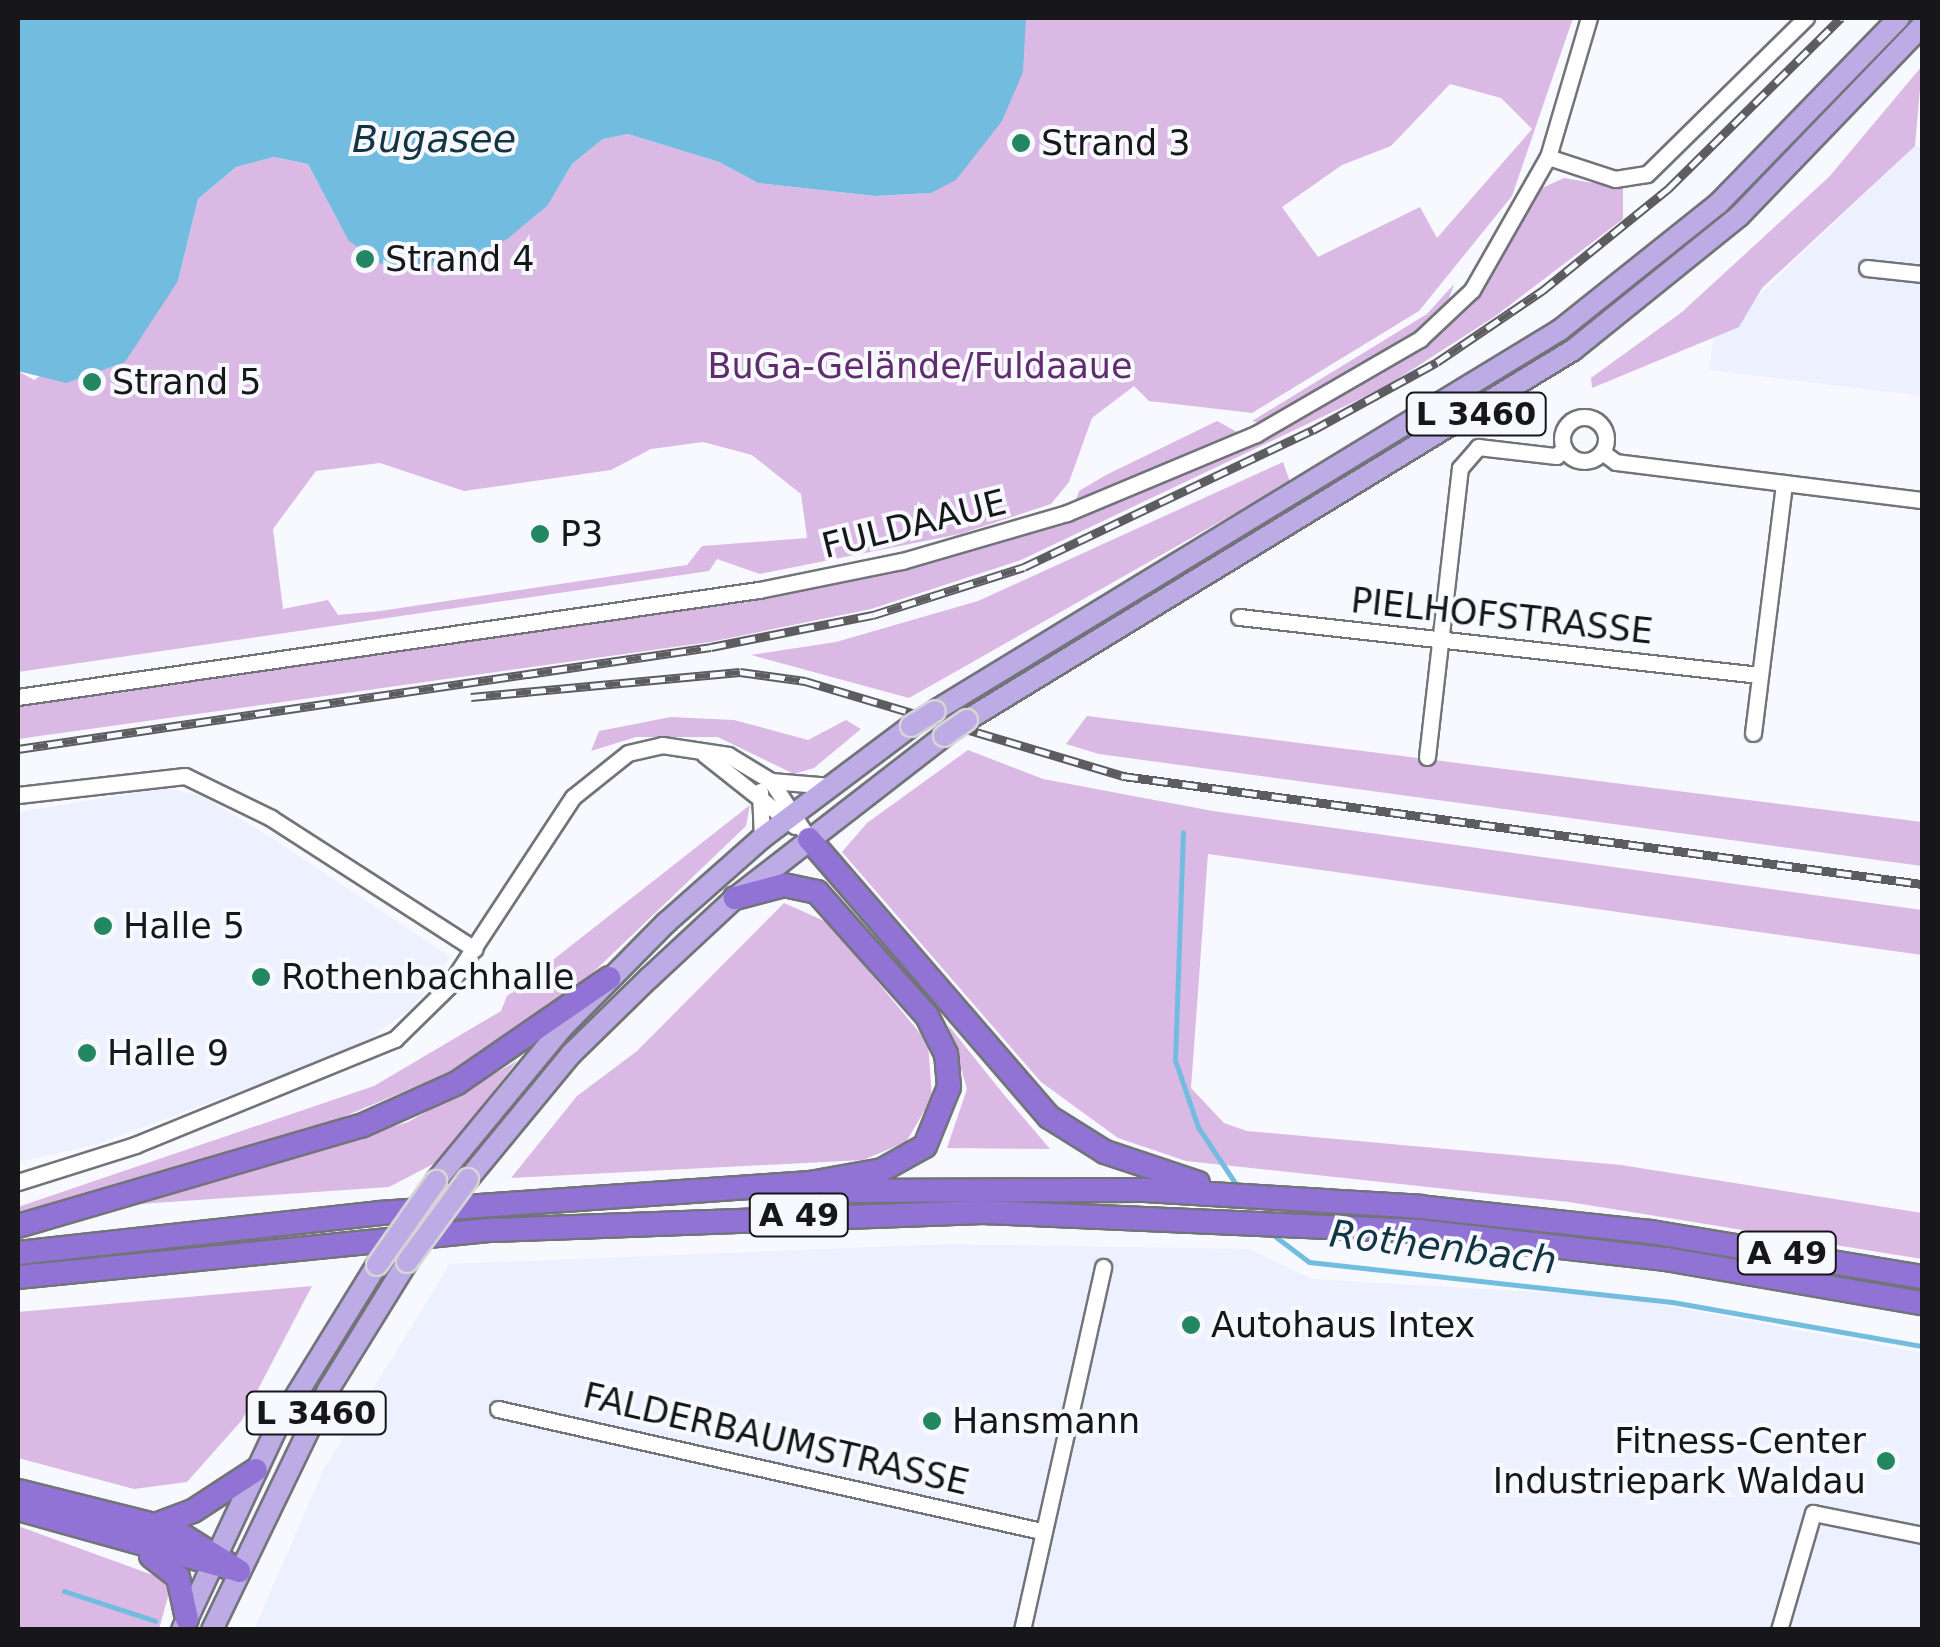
<!DOCTYPE html>
<html>
<head>
<meta charset="utf-8">
<style>
  body { margin:0 }
  #map { position:relative; width:1940px; height:1647px; overflow:hidden; background:#f7f9ff; font-family:"DejaVu Sans",sans-serif }
  div>[style] { position:absolute }
  [style*='--x'] { left:calc(var(--x)*1px); top:calc(var(--y)*1px); width:calc(var(--w)*1px); rotate:calc(var(--a)*1deg) }
  .built>* { inset:0; background:#ecf0ff }
  .green>* { inset:0; background:#dbb9e5 }
  .water>* { inset:0; background:#72bcdf }
  .stream>* { height:5px; margin:-2.5px; padding:0 2.5px; transform-origin:2.5px; border-radius:2.5px; background:#72bcdf }
  .roads { filter:drop-shadow(2px 0 #72747a) drop-shadow(-2px 0 #72747a) drop-shadow(0 2px #72747a) drop-shadow(0 -2px #72747a) }
  .minor>* { height:15px; margin:-7.5px; padding:0 7.5px; transform-origin:7.5px; border-radius:7.5px; background:#fff }
  .minor>.ring { margin:-7.5px; padding:0; box-sizing:content-box; background:none; border:15px solid #fff; border-radius:50% }
  .major>* { height:20px; margin:-10px; padding:0 10px; transform-origin:10px; border-radius:10px; background:#bdabe6 }
  .highway>* { height:22px; margin:-11px; padding:0 11px; transform-origin:11px; border-radius:11px; background:#9173d5 }
  .rail>* { height:9px; margin-top:-4.5px; transform-origin:0; background:repeating-linear-gradient(90deg,#f7f9ff 0 15px,#5d5d61 0 30px); box-sizing:border-box; border-block:2px solid #5d5d61 }
  .bridges { filter:drop-shadow(2px 0 #d5d5d6) drop-shadow(-2px 0 #d5d5d6) drop-shadow(0 2px #d5d5d6) drop-shadow(0 -2px #d5d5d6) }
  .major-bridge>* { height:20px; margin:-10px; padding:0 10px; transform-origin:10px; border-radius:10px; background:#bdabe6 }
  .dots>* { width:28px; height:28px; translate:-50% -50%; box-sizing:border-box; border:5px solid #f7f9ff; border-radius:50% }
  span { translate:-50% -50%; white-space:nowrap; text-align:center; line-height:1.15; -webkit-text-stroke:8px #f7f9ff; paint-order:stroke }
  .shield-label span { padding:2px 8px; background:#f7f9ff; border:2px solid; border-radius:8px; -webkit-text-stroke-width:0 }
  .shield-label { font-size:32px; color:#17171a; font-weight:700 }
  .poi-label { font-size:35px; color:#17171a }
  .left { translate:0 -50%; text-align:left }
  .right { translate:-100% -50%; text-align:right }
  .park-label { font-size:35px; color:#5f2c6d }
  .street-label { font-size:35px; color:#17171a }
  .water-label { font-size:38px; color:#123544; font-style:italic }
  .frame { position:absolute; inset:0; border:20px solid #17171a; pointer-events:none }
</style>
</head>
<body>
<div id="map">
  <div class="built">
    <div style="clip-path:polygon(1915px 146px,1922px 148px,1922px 396px,1710px 370px,1713px 339px)"></div>
    <div style="clip-path:polygon(166px 788px,202px 796px,270px 837px,450px 957px,413px 1007px,356px 1048px,98px 1144px,18px 1162px,18px 812px)"></div>
    <div style="clip-path:polygon(948px 1244px,1249px 1249px,1312px 1279px,1618px 1297px,1922px 1353px,1922px 1629px,254px 1630px,324px 1469px,450px 1264px)"></div>
  </div>
  <div class="green">
    <div style="clip-path:polygon(evenodd,1026px 18px,1573px 18px,1512px 196px,1419px 311px,1252px 413px,1149px 401px,1134px 386px,1092px 418px,1069px 482px,1051px 504px,960px 534px,760px 574px,717px 559px,709px 571px,18px 672px,18px 371px,34px 380px,178px 281px,198px 199px,236px 167px,274px 157px,308px 164px,348px 240px,548px 205px,572px 164px,603px 139px,628px 134px,719px 162px,758px 183px,875px 196px,931px 193px,1026px 18px,1450px 84px,1501px 98px,1532px 129px,1437px 238px,1420px 207px,1318px 257px,1282px 207px,1342px 165px,1391px 146px,1450px 84px,1026px 18px,703px 442px,752px 455px,801px 494px,807px 538px,702px 546px,687px 565px,380px 611px,338px 615px,328px 600px,283px 609px,273px 529px,316px 471px,380px 463px,464px 491px,611px 470px,651px 449px,703px 442px)"></div>
    <div style="clip-path:polygon(1922px 66px,1915px 146px,1762px 288px,1739px 327px,1592px 388px,1591px 378px,1682px 312px,1829px 177px)"></div>
    <div style="clip-path:polygon(1564px 178px,1623px 188px,1623px 219px,1494px 317px,1385px 387px,1021px 560px,871px 609px,710px 642px,18px 739px,18px 706px,767px 599px,1068px 522px,1264px 438px,1423px 346px,1477px 296px,1542px 188px)"></div>
    <div style="clip-path:polygon(1454px 284px,1447px 305px,1416px 334px,1260px 423px,1252px 421px,1427px 314px)"></div>
    <div style="clip-path:polygon(1217px 421px,1239px 433px,1075px 502px,1079px 491px,1106px 475px)"></div>
    <div style="clip-path:polygon(1283px 462px,1290px 482px,909px 698px,751px 655px,836px 642px,978px 601px)"></div>
    <div style="clip-path:polygon(1087px 716px,1922px 822px,1922px 866px,1099px 754px,1066px 744px)"></div>
    <div style="clip-path:polygon(671px 717px,734px 720px,808px 740px,846px 720px,861px 729px,814px 768px,794px 774px,718px 737px,636px 737px,591px 751px,599px 731px)"></div>
    <div style="clip-path:polygon(968px 750px,1043px 779px,1213px 811px,1922px 910px,1922px 955px,1208px 854px,1191px 1088px,1224px 1123px,1247px 1131px,1621px 1165px,1922px 1213px,1922px 1259px,1569px 1202px,1186px 1161px,1118px 1138px,1041px 1082px,842px 852px,867px 823px)"></div>
    <div style="clip-path:polygon(750px 805px,746px 826px,583px 982px,458px 1069px,314px 1129px,18px 1217px,18px 1207px,374px 1086px,501px 1011px,507px 996px)"></div>
    <div style="clip-path:polygon(784px 903px,829px 923px,928px 1043px,932px 1098px,906px 1142px,863px 1160px,511px 1178px,577px 1096px,637px 1051px)"></div>
    <div style="clip-path:polygon(948px 1025px,1005px 1096px,1050px 1149px,947px 1148px,967px 1089px)"></div>
    <div style="clip-path:polygon(517px 1061px,439px 1161px,389px 1187px,140px 1204px,408px 1122px)"></div>
    <div style="clip-path:polygon(312px 1286px,242px 1420px,187px 1482px,134px 1489px,18px 1458px,18px 1312px)"></div>
    <div style="clip-path:polygon(18px 1526px,172px 1582px,159px 1629px,18px 1629px)"></div>
  </div>
  <div class="water">
    <div style="clip-path:polygon(18px 18px,1026px 18px,1023px 72px,1002px 121px,956px 180px,931px 193px,875px 196px,758px 183px,719px 162px,628px 134px,603px 139px,572px 164px,548px 205px,507px 239px,463px 263px,405px 269px,379px 263px,348px 240px,308px 164px,274px 157px,236px 167px,198px 199px,178px 281px,125px 362px,66px 383px,18px 371px)"></div>
  </div>
  <div class="stream">
    <div style="--x:1183;--y:832;--w:228;--a:92"></div>
    <div style="--x:1175;--y:1060;--w:71;--a:71.1"></div>
    <div style="--x:1198;--y:1127;--w:74;--a:56.5"></div>
    <div style="--x:1268;--y:1231;--w:51;--a:37.1"></div>
    <div style="--x:1309;--y:1262;--w:365;--a:6.3"></div>
    <div style="--x:1672;--y:1302;--w:254;--a:10"></div>
    <div style="--x:64;--y:1591;--w:96;--a:18.2"></div>
  </div>
  <div class="roads">
    <div class="minor">
      <div style="--x:1548;--y:157;--w:71;--a:18.2"></div>
      <div style="--x:1615;--y:179;--w:32;--a:-9"></div>
      <div style="--x:1647;--y:174;--w:223;--a:-44.5"></div>
      <div style="--x:1867;--y:268;--w:55;--a:6.2"></div>
      <div class="ring" style="left:1562px;top:417px;width:29px;height:29px"></div>
      <div style="--x:1602;--y:452;--w:17;--a:36"></div>
      <div style="--x:1616;--y:462;--w:308;--a:7.1"></div>
      <div style="--x:1239;--y:617;--w:523;--a:6.36"></div>
      <div style="--x:18;--y:697;--w:749;--a:-8.22"></div>
      <div style="--x:759;--y:590;--w:146;--a:-11.5"></div>
      <div style="--x:902;--y:561;--w:172;--a:-16.2"></div>
      <div style="--x:1067;--y:513;--w:205;--a:-22.7"></div>
      <div style="--x:1256;--y:434;--w:190;--a:-30.1"></div>
      <div style="--x:1420;--y:339;--w:71;--a:-43.3"></div>
      <div style="--x:1472;--y:290;--w:153;--a:-60.3"></div>
      <div style="--x:1548;--y:157;--w:145;--a:-73.6"></div>
      <div style="--x:1753;--y:733;--w:252;--a:-82.9"></div>
      <div style="--x:704;--y:754;--w:116;--a:38.4"></div>
      <div style="--x:1427;--y:757;--w:291;--a:-83.5"></div>
      <div style="--x:1460;--y:468;--w:28;--a:-49"></div>
      <div style="--x:1478;--y:447;--w:79;--a:6.6"></div>
      <div style="--x:1556;--y:456;--w:11;--a:-41"></div>
      <div style="--x:771;--y:781;--w:60;--a:4.8"></div>
      <div style="--x:760;--y:791;--w:47;--a:87.6"></div>
      <div style="--x:18;--y:795;--w:168;--a:-6.5"></div>
      <div style="--x:185;--y:776;--w:96;--a:26"></div>
      <div style="--x:271;--y:818;--w:242;--a:32.8"></div>
      <div style="--x:18;--y:1182;--w:123;--a:-17.5"></div>
      <div style="--x:135;--y:1145;--w:281;--a:-22.2"></div>
      <div style="--x:395;--y:1039;--w:74;--a:-44.5"></div>
      <div style="--x:448;--y:987;--w:227;--a:-56.7"></div>
      <div style="--x:573;--y:797;--w:70;--a:-38.7"></div>
      <div style="--x:628;--y:753;--w:35;--a:-13"></div>
      <div style="--x:662;--y:745;--w:67;--a:8.6"></div>
      <div style="--x:728;--y:755;--w:50;--a:31.2"></div>
      <div style="--x:771;--y:781;--w:69;--a:56.8"></div>
      <div style="--x:498;--y:1409;--w:557;--a:12.66"></div>
      <div style="--x:1022;--y:1630;--w:372;--a:-77.4"></div>
      <div style="--x:1779;--y:1630;--w:122;--a:-73.8"></div>
      <div style="--x:1813;--y:1513;--w:111;--a:11.4"></div>
    </div>
    <div class="major">
      <div style="--x:935;--y:711;--w:732;--a:-31.37"></div>
      <div style="--x:1560;--y:330;--w:202;--a:-38.6"></div>
      <div style="--x:1718;--y:204;--w:260;--a:-45.8"></div>
      <div style="--x:967;--y:720;--w:710;--a:-31.41"></div>
      <div style="--x:1573;--y:350;--w:213;--a:-38.9"></div>
      <div style="--x:1739;--y:216;--w:264;--a:-46.1"></div>
      <div style="--x:468;--y:1179;--w:162;--a:-50.5"></div>
      <div style="--x:571;--y:1054;--w:109;--a:-44.3"></div>
      <div style="--x:649;--y:978;--w:117;--a:-42.9"></div>
      <div style="--x:735;--y:898;--w:264;--a:-37.8"></div>
      <div style="--x:436;--y:1181;--w:198;--a:-50.5"></div>
      <div style="--x:562;--y:1028;--w:149;--a:-45.3"></div>
      <div style="--x:667;--y:922;--w:127;--a:-41.5"></div>
      <div style="--x:762;--y:838;--w:186;--a:-36.9"></div>
      <div style="--x:182;--y:1630;--w:226;--a:-64.9"></div>
      <div style="--x:278;--y:1425;--w:188;--a:-58.3"></div>
      <div style="--x:212;--y:1630;--w:267;--a:-64.2"></div>
      <div style="--x:328;--y:1390;--w:150;--a:-58.3"></div>
    </div>
    <div class="highway">
      <div style="--x:809;--y:839;--w:367;--a:49.2"></div>
      <div style="--x:1049;--y:1117;--w:66;--a:32"></div>
      <div style="--x:1105;--y:1152;--w:98;--a:18.4"></div>
      <div style="--x:834;--y:1191;--w:311;--a:-0.2"></div>
      <div style="--x:1145;--y:1190;--w:276;--a:3.5"></div>
      <div style="--x:1420;--y:1207;--w:231;--a:6.2"></div>
      <div style="--x:1650;--y:1232;--w:276;--a:9.4"></div>
      <div style="--x:18;--y:1226;--w:357;--a:-16.3"></div>
      <div style="--x:361;--y:1126;--w:105;--a:-24.1"></div>
      <div style="--x:457;--y:1083;--w:185;--a:-34.6"></div>
      <div style="--x:18;--y:1253;--w:363;--a:-6.3"></div>
      <div style="--x:379;--y:1213;--w:432;--a:-4"></div>
      <div style="--x:810;--y:1183;--w:73;--a:-10.2"></div>
      <div style="--x:882;--y:1170;--w:49;--a:-29.2"></div>
      <div style="--x:925;--y:1146;--w:64;--a:-67.9"></div>
      <div style="--x:949;--y:1087;--w:33;--a:-95"></div>
      <div style="--x:946;--y:1054;--w:42;--a:-116.6"></div>
      <div style="--x:927;--y:1016;--w:166;--a:-131.6"></div>
      <div style="--x:817;--y:892;--w:34;--a:-168"></div>
      <div style="--x:784;--y:885;--w:51;--a:165.1"></div>
      <div style="--x:18;--y:1277;--w:477;--a:-5.7"></div>
      <div style="--x:493;--y:1230;--w:490;--a:-2.1"></div>
      <div style="--x:983;--y:1212;--w:436;--a:2.5"></div>
      <div style="--x:1419;--y:1231;--w:249;--a:6.5"></div>
      <div style="--x:1666;--y:1259;--w:260;--a:9.8"></div>
      <div style="--x:18;--y:1491;--w:161;--a:14"></div>
      <div style="--x:174;--y:1530;--w:77;--a:32.2"></div>
      <div style="--x:18;--y:1509;--w:226;--a:15.6"></div>
      <div style="--x:155;--y:1525;--w:40;--a:-20.2"></div>
      <div style="--x:193;--y:1511;--w:75;--a:-33.1"></div>
      <div style="--x:151;--y:1556;--w:34;--a:38"></div>
      <div style="--x:178;--y:1577;--w:43;--a:77.9"></div>
    </div>
  </div>
  <div class="rail">
    <div style="--x:471;--y:697;--w:270;--a:-5.3"></div>
    <div style="--x:740;--y:672;--w:66;--a:7.9"></div>
    <div style="--x:805;--y:681;--w:332;--a:16.6"></div>
    <div style="--x:1123;--y:776;--w:806;--a:7.7"></div>
    <div style="--x:18;--y:749;--w:700;--a:-8.37"></div>
    <div style="--x:711;--y:647;--w:165;--a:-11.2"></div>
    <div style="--x:873;--y:615;--w:158;--a:-17.6"></div>
    <div style="--x:1024;--y:567;--w:320;--a:-25.4"></div>
    <div style="--x:1313;--y:430;--w:141;--a:-28.7"></div>
    <div style="--x:1437;--y:362;--w:127;--a:-34.1"></div>
    <div style="--x:1542;--y:291;--w:164;--a:-39"></div>
    <div style="--x:1669;--y:188;--w:242;--a:-44.7"></div>
  </div>
  <div class="bridges">
    <div class="major-bridge">
      <div style="--x:911;--y:726;--w:28;--a:-32"></div>
      <div style="--x:944;--y:736;--w:28;--a:-35"></div>
      <div style="--x:407;--y:1262;--w:103;--a:-53.7"></div>
      <div style="--x:377;--y:1265;--w:103;--a:-54.9"></div>
    </div>
  </div>
  <div class="dots">
    <div style="left:1021px;top:143px;background:#238761"></div>
    <div style="left:365px;top:259px;background:#238761"></div>
    <div style="left:92px;top:382px;background:#238761"></div>
    <div style="left:540px;top:534px;background:#238761"></div>
    <div style="left:103px;top:926px;background:#238761"></div>
    <div style="left:261px;top:977px;background:#238761"></div>
    <div style="left:87px;top:1053px;background:#238761"></div>
    <div style="left:1191px;top:1325px;background:#238761"></div>
    <div style="left:932px;top:1421px;background:#238761"></div>
    <div style="left:1886px;top:1461px;background:#238761"></div>
  </div>
  <div class="shield-label">
    <span style="left:1476px;top:414px">L 3460</span>
    <span style="left:799px;top:1215px">A 49</span>
    <span style="left:1787px;top:1253px">A 49</span>
    <span style="left:316px;top:1413px">L 3460</span>
  </div>
  <div class="poi-label">
    <span class="left" style="left:1041px;top:143px">Strand 3</span>
    <span class="left" style="left:385px;top:259px">Strand 4</span>
    <span class="left" style="left:112px;top:382px">Strand 5</span>
    <span class="left" style="left:560px;top:534px">P3</span>
    <span class="left" style="left:123px;top:926px">Halle 5</span>
    <span class="left" style="left:281px;top:977px">Rothenbachhalle</span>
    <span class="left" style="left:107px;top:1053px">Halle 9</span>
    <span class="left" style="left:1211px;top:1325px">Autohaus Intex</span>
    <span class="left" style="left:952px;top:1421px">Hansmann</span>
    <span class="right" style="left:1866px;top:1461px">Fitness-Center<br>Industriepark Waldau</span>
  </div>
  <div class="park-label">
    <span style="left:920px;top:366px">BuGa-Gelände/Fuldaaue</span>
  </div>
  <div class="street-label">
    <span style="left:914px;top:524px;rotate:-14deg">FULDAAUE</span>
    <span style="left:1502px;top:616px;rotate:6deg">PIELHOFSTRASSE</span>
    <span style="left:776px;top:1439px;rotate:13deg">FALDERBAUMSTRASSE</span>
  </div>
  <div class="water-label">
    <span style="left:434px;top:140px">Bugasee</span>
    <span style="left:1443px;top:1248px;rotate:7deg">Rothenbach</span>
  </div>
  <div class="frame"></div>
</div>
</body>
</html>
